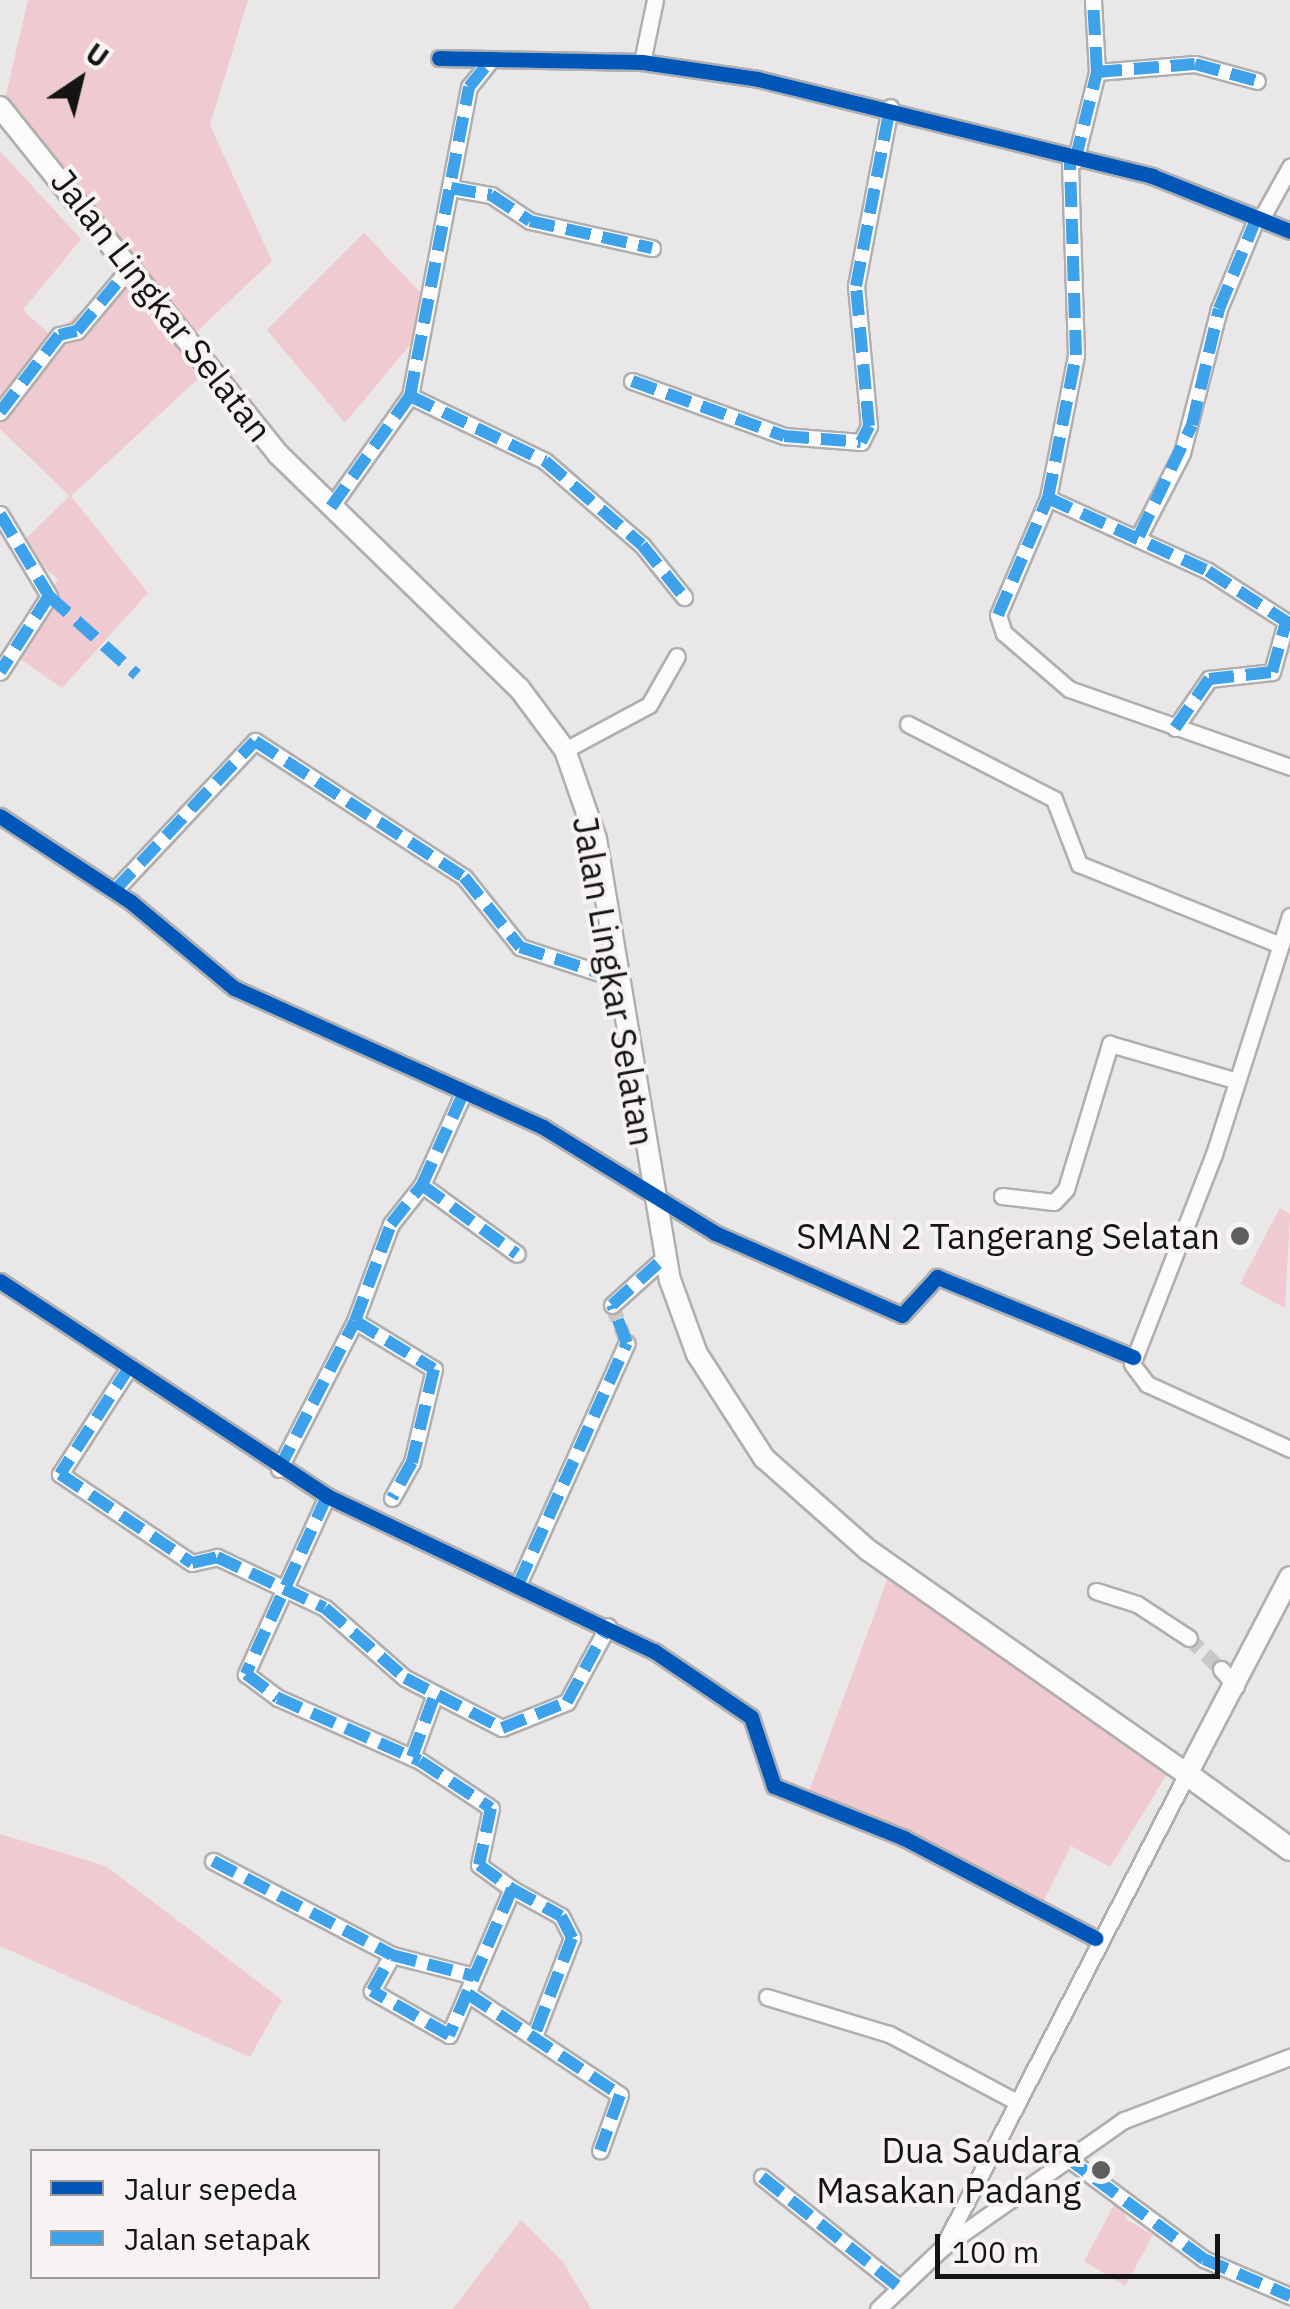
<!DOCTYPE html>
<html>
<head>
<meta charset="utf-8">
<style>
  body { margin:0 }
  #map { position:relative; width:1290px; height:2309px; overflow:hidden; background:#e9e7e7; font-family:"IBM Plex Sans",sans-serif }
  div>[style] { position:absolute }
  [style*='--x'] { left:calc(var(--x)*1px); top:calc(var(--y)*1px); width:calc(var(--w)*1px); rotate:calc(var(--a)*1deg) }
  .green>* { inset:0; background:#f0cad1 }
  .minor-tunnel>* { height:15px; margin-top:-7.5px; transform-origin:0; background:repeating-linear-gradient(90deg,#c9c7c7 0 15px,transparent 0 23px) }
  .roads { filter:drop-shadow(2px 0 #b0aeae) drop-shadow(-2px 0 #b0aeae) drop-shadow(0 2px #b0aeae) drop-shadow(0 -2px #b0aeae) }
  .minor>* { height:15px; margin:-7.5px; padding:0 7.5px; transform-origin:7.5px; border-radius:7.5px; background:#fcfbfb }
  .secondary>* { height:20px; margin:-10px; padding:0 10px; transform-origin:10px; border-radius:10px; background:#fcfbfb }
  .primary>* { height:22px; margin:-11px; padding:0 11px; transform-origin:11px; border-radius:11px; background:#fcfbfb }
  .quiet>* { height:12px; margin-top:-6px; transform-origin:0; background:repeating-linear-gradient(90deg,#3da2ea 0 25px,transparent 0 37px) }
  .cycleway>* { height:15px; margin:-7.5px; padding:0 7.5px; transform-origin:7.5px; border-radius:7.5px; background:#0057b8 }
  .dots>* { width:28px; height:28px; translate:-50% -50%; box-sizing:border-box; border:5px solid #f7f3f3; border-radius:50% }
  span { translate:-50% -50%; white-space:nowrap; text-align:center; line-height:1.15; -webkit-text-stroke:8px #f7f3f3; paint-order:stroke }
  .street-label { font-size:35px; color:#151414 }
  .poi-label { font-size:35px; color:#151414 }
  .right { translate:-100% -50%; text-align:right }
  .legend { position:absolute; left:30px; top:2149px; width:350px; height:130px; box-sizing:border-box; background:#f7f3f3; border:2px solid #9d9a9a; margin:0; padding:12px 18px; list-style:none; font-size:30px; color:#151414 }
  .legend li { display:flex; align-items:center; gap:20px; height:50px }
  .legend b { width:50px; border:2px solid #9d9a9a }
  .north { position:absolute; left:30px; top:30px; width:100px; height:100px; -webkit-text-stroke:8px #f7f3f3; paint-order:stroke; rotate:35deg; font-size:28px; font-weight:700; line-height:40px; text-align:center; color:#151414 }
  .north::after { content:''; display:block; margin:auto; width:35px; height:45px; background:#151414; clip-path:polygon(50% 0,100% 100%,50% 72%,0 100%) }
  .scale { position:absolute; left:935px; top:2234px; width:285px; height:45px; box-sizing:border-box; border:5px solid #151414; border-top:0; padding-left:12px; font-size:30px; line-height:35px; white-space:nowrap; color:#151414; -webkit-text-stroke:8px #f7f3f3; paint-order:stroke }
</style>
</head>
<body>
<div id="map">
  <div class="green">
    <div style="clip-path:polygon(28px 0,248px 0,210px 125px,272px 261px,191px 337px,212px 366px,71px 496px,148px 593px,62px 688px,13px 654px,58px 579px,18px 546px,70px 496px,0 429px,0 151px,81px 239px,23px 310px,51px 336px,133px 269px,2px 112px)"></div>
    <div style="clip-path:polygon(364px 233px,438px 311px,345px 423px,267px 330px)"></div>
    <div style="clip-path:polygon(1280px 1208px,1290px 1214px,1285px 1308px,1240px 1284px)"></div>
    <div style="clip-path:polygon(889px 1575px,1175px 1761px,1110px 1867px,1071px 1846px,1040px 1908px,805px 1802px)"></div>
    <div style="clip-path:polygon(0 1834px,106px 1866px,282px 2000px,250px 2057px,0 1946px)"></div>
    <div style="clip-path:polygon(1118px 2198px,1127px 2220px,1153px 2235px,1125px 2286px,1084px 2261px)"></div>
    <div style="clip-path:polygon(521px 2220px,563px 2262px,591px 2309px,453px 2309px)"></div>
  </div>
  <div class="minor-tunnel">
    <div style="--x:612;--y:1305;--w:41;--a:68.5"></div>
    <div style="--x:1189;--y:1638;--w:45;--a:44.1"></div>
  </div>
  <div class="roads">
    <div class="minor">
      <div style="--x:439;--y:58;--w:203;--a:1.1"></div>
      <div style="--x:642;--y:62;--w:117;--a:8.3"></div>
      <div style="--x:758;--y:79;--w:406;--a:13.8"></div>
      <div style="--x:1152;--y:176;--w:149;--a:21.7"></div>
      <div style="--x:642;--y:62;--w:63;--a:-78.2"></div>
      <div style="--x:1097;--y:72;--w:98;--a:-4.7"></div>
      <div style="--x:1195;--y:64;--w:64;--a:15.3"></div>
      <div style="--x:1075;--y:161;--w:92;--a:-76.1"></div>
      <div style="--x:1097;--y:72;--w:72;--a:-93.2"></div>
      <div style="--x:451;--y:188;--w:41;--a:9.9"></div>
      <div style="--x:491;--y:195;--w:47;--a:33.7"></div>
      <div style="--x:530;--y:221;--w:125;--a:12.5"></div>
      <div style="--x:1261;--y:219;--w:60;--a:-60.9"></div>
      <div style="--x:632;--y:381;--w:162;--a:19.9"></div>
      <div style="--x:784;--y:436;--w:77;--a:4.5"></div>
      <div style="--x:861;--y:442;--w:18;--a:-63"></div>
      <div style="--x:869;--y:426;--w:141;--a:-95.3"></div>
      <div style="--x:856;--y:286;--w:182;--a:-79.2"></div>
      <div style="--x:410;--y:396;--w:150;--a:25.7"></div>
      <div style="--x:545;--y:461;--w:128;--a:40.9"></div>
      <div style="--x:642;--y:545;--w:67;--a:51.1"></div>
      <div style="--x:0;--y:412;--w:97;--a:-52.5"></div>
      <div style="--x:59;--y:335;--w:18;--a:-13"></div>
      <div style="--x:77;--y:331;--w:86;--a:-50.2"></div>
      <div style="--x:1048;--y:498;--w:146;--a:-78.9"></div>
      <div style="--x:1076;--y:355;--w:196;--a:-91.8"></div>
      <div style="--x:331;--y:507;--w:136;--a:-54.6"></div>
      <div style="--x:410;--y:396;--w:315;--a:-79.2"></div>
      <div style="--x:469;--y:87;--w:32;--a:-51"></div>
      <div style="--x:0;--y:514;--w:96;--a:59.1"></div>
      <div style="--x:49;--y:596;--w:90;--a:122.8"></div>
      <div style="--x:1139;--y:536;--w:93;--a:-62.6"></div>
      <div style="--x:1182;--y:453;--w:149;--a:-75.6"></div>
      <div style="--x:1219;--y:309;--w:100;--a:-67.6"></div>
      <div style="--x:1290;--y:624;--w:98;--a:-147.1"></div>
      <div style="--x:1208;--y:571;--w:176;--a:-155.5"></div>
      <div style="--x:1048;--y:498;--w:127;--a:113.1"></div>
      <div style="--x:998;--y:615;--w:19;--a:72"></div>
      <div style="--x:1004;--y:633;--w:86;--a:40.7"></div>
      <div style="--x:1069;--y:689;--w:234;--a:19.4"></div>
      <div style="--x:908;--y:724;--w:164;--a:27.2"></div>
      <div style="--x:1054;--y:799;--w:70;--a:69"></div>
      <div style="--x:1079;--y:864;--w:217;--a:21.9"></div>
      <div style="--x:1175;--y:728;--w:60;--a:-55.2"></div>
      <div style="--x:1209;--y:679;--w:63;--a:-6.3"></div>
      <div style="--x:1272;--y:672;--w:52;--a:-74.4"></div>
      <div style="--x:565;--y:750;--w:95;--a:-28.2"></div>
      <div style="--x:649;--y:705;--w:56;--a:-60.3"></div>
      <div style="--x:0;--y:816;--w:157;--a:33.3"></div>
      <div style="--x:131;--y:902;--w:134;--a:39.9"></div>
      <div style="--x:234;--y:988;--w:339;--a:24.2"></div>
      <div style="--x:543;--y:1127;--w:202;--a:31.6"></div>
      <div style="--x:715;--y:1233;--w:204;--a:23.7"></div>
      <div style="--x:902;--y:1315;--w:52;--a:-47.4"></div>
      <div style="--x:937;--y:1277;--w:212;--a:22.2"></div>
      <div style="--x:115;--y:890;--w:204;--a:-46.8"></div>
      <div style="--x:255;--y:741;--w:249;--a:33.1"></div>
      <div style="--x:464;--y:877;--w:90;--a:51.3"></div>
      <div style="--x:520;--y:947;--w:106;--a:18.1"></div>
      <div style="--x:1290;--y:916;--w:250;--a:107.7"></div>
      <div style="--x:1214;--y:1154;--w:225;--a:111.3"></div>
      <div style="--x:1132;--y:1364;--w:25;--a:53"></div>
      <div style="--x:1147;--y:1384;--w:157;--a:24.4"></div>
      <div style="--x:422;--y:1185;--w:117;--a:36"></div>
      <div style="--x:1002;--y:1196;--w:52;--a:6.6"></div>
      <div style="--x:1054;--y:1202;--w:18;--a:-47"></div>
      <div style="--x:1066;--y:1189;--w:152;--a:-73.1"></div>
      <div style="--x:1110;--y:1044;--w:132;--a:16.2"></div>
      <div style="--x:0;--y:1281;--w:391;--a:33.3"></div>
      <div style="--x:327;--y:1496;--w:362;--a:25.4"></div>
      <div style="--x:654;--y:1651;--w:117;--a:34.2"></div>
      <div style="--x:751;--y:1717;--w:73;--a:71.6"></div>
      <div style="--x:774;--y:1786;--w:140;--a:21.8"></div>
      <div style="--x:904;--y:1838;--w:216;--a:27.6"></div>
      <div style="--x:612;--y:1305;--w:70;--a:-42.1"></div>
      <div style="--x:355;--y:1321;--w:92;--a:31.3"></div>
      <div style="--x:434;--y:1369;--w:96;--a:103.3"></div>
      <div style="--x:412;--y:1462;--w:41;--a:119.1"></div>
      <div style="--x:130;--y:1366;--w:129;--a:122.9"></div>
      <div style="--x:60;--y:1474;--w:159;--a:34"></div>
      <div style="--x:192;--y:1563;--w:26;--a:-13"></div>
      <div style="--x:217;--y:1557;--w:119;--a:25.3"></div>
      <div style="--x:325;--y:1608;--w:106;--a:41.2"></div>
      <div style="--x:405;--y:1678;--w:109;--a:27.3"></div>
      <div style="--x:502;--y:1728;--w:70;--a:-21.8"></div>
      <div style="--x:567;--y:1702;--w:86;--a:-61.7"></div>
      <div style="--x:279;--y:1469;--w:166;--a:-62.8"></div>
      <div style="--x:355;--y:1321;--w:103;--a:-69.6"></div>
      <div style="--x:391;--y:1224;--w:50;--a:-51.5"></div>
      <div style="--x:422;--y:1185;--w:102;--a:-65.7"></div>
      <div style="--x:327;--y:1496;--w:196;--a:114.5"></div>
      <div style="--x:246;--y:1674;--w:40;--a:37"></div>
      <div style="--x:278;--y:1698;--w:155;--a:23.9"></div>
      <div style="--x:420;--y:1761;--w:85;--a:33.5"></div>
      <div style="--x:491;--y:1808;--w:58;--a:101.9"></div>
      <div style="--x:479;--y:1865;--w:41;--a:36"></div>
      <div style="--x:512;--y:1889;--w:159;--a:113.3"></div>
      <div style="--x:449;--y:2035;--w:89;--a:-150.3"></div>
      <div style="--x:372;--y:1991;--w:41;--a:-60.9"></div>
      <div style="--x:518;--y:1585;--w:265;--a:-65.8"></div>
      <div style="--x:1096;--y:1591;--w:43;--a:17.6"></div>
      <div style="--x:1137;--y:1604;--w:62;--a:33.2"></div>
      <div style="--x:1221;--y:1669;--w:23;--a:49"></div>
      <div style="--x:412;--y:1757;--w:67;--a:-69.9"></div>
      <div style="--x:213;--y:1861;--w:202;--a:27.7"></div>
      <div style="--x:392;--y:1955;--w:85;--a:14.4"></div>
      <div style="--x:512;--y:1889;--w:56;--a:28.9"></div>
      <div style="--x:561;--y:1916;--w:25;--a:63"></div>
      <div style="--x:572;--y:1938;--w:103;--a:111.1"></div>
      <div style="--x:468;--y:1994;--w:182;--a:33.6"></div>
      <div style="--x:620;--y:2095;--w:59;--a:109.7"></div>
      <div style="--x:767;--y:1997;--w:127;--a:16.9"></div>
      <div style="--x:889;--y:2034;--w:140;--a:28"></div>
      <div style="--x:1066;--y:2157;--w:172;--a:36.5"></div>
      <div style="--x:1204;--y:2259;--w:94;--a:23.3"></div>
      <div style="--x:762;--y:2177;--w:177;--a:38.8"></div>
      <div style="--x:943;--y:2247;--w:532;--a:-62.71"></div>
      <div style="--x:878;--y:2309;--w:90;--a:-43.6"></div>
      <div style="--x:943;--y:2247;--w:221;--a:-35.1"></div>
      <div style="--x:1124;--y:2120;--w:178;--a:-20.8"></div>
    </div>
    <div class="secondary">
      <div style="--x:0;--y:107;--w:445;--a:51.3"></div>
      <div style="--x:278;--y:454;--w:336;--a:44.2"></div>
      <div style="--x:519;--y:688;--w:77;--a:53.4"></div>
      <div style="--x:565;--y:750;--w:94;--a:70.8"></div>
      <div style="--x:596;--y:839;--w:447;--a:80.5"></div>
      <div style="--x:670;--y:1280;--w:79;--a:70"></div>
      <div style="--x:697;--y:1354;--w:124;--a:57.2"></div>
      <div style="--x:764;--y:1458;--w:139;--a:41.5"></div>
      <div style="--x:868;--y:1550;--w:390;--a:35.1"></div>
      <div style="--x:1187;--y:1774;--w:222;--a:-62.4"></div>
    </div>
    <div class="primary">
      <div style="--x:1187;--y:1774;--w:127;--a:36.1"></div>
    </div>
  </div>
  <div class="quiet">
    <div style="--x:1097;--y:72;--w:98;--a:-4.7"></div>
    <div style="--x:1195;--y:64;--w:64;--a:15.3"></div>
    <div style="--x:1075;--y:161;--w:92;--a:-76.1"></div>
    <div style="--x:1097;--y:72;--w:72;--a:-93.2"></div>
    <div style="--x:451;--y:188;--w:41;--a:9.9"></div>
    <div style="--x:491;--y:195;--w:47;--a:33.7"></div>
    <div style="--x:530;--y:221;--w:125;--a:12.5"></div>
    <div style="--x:632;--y:381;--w:162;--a:19.9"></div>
    <div style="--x:784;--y:436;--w:77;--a:4.5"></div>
    <div style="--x:861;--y:442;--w:18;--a:-63"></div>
    <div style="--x:869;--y:426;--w:141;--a:-95.3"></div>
    <div style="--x:856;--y:286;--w:182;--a:-79.2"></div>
    <div style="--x:410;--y:396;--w:150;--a:25.7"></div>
    <div style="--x:545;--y:461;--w:128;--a:40.9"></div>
    <div style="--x:642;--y:545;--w:67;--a:51.1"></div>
    <div style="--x:0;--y:412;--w:97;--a:-52.5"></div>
    <div style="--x:59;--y:335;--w:18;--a:-13"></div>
    <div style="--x:77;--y:331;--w:86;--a:-50.2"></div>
    <div style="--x:1048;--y:498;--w:146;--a:-78.9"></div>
    <div style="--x:1076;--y:355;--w:196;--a:-91.8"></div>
    <div style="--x:331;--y:507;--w:136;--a:-54.6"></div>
    <div style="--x:410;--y:396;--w:315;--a:-79.2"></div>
    <div style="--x:469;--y:87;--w:32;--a:-51"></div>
    <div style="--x:0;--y:514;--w:96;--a:59.1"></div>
    <div style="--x:49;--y:596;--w:90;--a:122.8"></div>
    <div style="--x:1139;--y:536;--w:123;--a:-64.5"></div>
    <div style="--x:1192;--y:425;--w:119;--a:-76.9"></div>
    <div style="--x:1219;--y:309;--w:100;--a:-67.6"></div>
    <div style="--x:1257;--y:217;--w:8;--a:-157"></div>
    <div style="--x:49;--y:596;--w:118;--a:41.9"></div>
    <div style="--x:998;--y:615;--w:127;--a:-66.9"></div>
    <div style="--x:1048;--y:498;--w:176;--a:24.5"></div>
    <div style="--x:1208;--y:571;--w:98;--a:32.9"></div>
    <div style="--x:1175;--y:728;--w:60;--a:-55.2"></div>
    <div style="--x:1209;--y:679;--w:63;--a:-6.3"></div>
    <div style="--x:1272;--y:672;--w:52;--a:-74.4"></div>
    <div style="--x:115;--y:890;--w:204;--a:-46.8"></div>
    <div style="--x:255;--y:741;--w:249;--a:33.1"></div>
    <div style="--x:464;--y:877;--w:90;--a:51.3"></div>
    <div style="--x:520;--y:947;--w:106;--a:18.1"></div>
    <div style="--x:422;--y:1185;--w:117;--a:36"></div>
    <div style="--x:355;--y:1321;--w:92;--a:31.3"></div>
    <div style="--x:434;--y:1369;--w:96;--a:103.3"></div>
    <div style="--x:412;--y:1462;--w:41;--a:119.1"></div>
    <div style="--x:130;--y:1366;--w:129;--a:122.9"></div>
    <div style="--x:60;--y:1474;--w:159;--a:34"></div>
    <div style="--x:192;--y:1563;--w:26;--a:-13"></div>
    <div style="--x:217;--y:1557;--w:119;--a:25.3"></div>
    <div style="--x:325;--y:1608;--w:106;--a:41.2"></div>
    <div style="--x:405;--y:1678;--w:109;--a:27.3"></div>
    <div style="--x:502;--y:1728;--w:70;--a:-21.8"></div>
    <div style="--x:567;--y:1702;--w:86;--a:-61.7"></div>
    <div style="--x:279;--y:1469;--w:166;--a:-62.8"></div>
    <div style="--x:355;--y:1321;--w:103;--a:-69.6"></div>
    <div style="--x:391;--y:1224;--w:50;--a:-51.5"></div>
    <div style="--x:422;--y:1185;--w:102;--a:-65.7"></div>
    <div style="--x:327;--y:1496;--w:196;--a:114.5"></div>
    <div style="--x:246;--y:1674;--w:40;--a:37"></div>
    <div style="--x:278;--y:1698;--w:155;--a:23.9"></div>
    <div style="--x:420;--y:1761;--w:85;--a:33.5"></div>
    <div style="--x:491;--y:1808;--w:58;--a:101.9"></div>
    <div style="--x:479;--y:1865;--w:41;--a:36"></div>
    <div style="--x:512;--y:1889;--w:159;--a:113.3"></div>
    <div style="--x:449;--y:2035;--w:89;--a:-150.3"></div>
    <div style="--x:372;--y:1991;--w:41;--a:-60.9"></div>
    <div style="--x:518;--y:1585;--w:265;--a:-65.8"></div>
    <div style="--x:627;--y:1343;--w:41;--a:-111.5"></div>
    <div style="--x:612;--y:1305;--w:70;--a:-42.1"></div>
    <div style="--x:412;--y:1757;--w:67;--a:-69.9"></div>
    <div style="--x:213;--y:1861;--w:202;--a:27.7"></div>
    <div style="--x:392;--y:1955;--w:85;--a:14.4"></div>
    <div style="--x:512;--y:1889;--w:56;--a:28.9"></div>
    <div style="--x:561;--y:1916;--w:25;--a:63"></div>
    <div style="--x:572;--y:1938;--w:103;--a:111.1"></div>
    <div style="--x:468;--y:1994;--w:182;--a:33.6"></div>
    <div style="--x:620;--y:2095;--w:59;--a:109.7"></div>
    <div style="--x:1066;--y:2157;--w:172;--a:36.5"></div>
    <div style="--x:1204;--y:2259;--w:94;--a:23.3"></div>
    <div style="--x:762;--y:2177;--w:177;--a:38.8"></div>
  </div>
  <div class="cycleway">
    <div style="--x:439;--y:58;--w:203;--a:1.1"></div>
    <div style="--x:642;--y:62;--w:117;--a:8.3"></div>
    <div style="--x:758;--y:79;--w:406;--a:13.8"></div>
    <div style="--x:1152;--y:176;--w:149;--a:21.7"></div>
    <div style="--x:0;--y:816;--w:157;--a:33.3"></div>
    <div style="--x:131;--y:902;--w:134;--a:39.9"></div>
    <div style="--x:234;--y:988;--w:339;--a:24.2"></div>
    <div style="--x:543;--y:1127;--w:202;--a:31.6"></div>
    <div style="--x:715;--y:1233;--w:204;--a:23.7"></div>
    <div style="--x:902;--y:1315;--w:52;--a:-47.4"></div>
    <div style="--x:937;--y:1277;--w:212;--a:22.2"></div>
    <div style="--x:0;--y:1281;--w:391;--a:33.3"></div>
    <div style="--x:327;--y:1496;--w:362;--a:25.4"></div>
    <div style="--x:654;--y:1651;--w:117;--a:34.2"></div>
    <div style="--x:751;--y:1717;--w:73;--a:71.6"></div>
    <div style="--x:774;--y:1786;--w:140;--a:21.8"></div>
    <div style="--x:904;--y:1838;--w:216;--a:27.6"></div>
  </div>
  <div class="dots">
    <div style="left:1240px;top:1236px;background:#5f5e5e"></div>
    <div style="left:1101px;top:2170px;background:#5f5e5e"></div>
  </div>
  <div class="street-label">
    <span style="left:162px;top:305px;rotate:52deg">Jalan Lingkar Selatan</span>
    <span style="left:614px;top:981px;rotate:80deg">Jalan Lingkar Selatan</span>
  </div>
  <div class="poi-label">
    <span class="right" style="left:1220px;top:1236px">SMAN 2 Tangerang Selatan</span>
    <span class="right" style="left:1081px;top:2170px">Dua Saudara<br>Masakan Padang</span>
  </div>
  <ul class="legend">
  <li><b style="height:12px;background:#0057b8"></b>Jalur sepeda</li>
  <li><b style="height:12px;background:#3da2ea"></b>Jalan setapak</li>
  </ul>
  <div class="north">U</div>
  <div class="scale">100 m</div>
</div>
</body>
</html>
